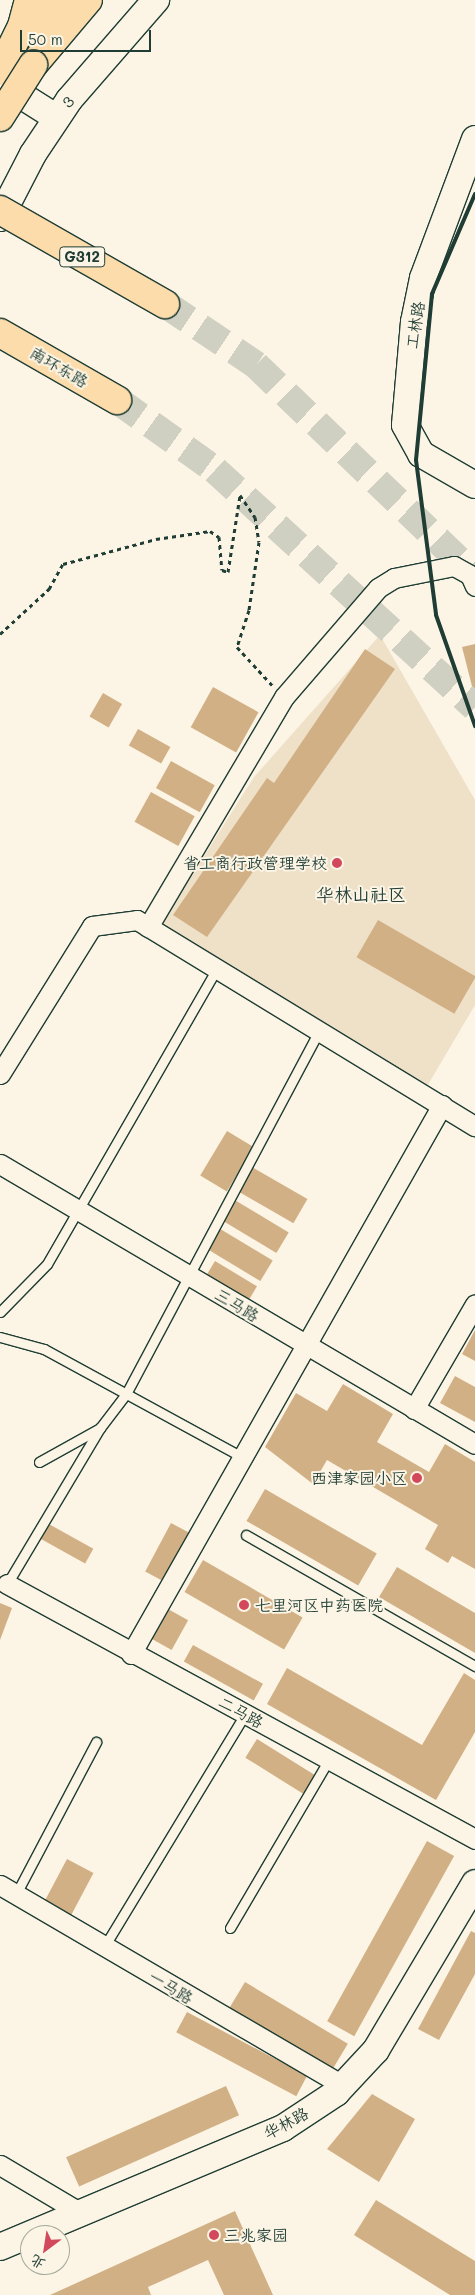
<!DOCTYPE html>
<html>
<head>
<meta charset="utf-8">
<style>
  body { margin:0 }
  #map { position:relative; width:475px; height:2295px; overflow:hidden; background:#fcf5e5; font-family:Mali,"LXGW WenKai TC",sans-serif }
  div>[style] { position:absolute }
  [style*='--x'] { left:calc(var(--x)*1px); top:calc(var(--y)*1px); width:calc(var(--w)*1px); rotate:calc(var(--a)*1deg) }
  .built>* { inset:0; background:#efe0c8 }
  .building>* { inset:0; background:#d2b085; transform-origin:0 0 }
  .highway-tunnel>* { height:28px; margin-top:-14px; transform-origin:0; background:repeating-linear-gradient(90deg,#d0d0c2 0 28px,transparent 0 42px) }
  .path>* { height:3px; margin-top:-1.5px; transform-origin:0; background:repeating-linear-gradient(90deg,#1f3d34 0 4px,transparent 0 8px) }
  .roads { filter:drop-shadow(1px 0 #1f3d34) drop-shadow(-1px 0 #1f3d34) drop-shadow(0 1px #1f3d34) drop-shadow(0 -1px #1f3d34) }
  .lane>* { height:9px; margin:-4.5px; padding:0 4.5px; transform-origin:4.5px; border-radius:4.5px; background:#fcf5e5 }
  .street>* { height:19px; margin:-9.5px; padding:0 9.5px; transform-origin:9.5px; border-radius:9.5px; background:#fcf5e5 }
  .secondary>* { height:26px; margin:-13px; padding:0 13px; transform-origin:13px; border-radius:13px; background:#fcf5e5 }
  .highway>* { height:28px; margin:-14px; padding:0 14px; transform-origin:14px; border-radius:14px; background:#fddcac }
  .rail>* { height:4px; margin:-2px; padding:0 2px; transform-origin:2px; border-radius:2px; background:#1f3d34 }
  .bridges { filter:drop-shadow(1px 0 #1f3d34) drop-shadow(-1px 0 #1f3d34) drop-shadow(0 1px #1f3d34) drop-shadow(0 -1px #1f3d34) }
  .highway-bridge>* { height:28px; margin:-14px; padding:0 14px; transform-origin:14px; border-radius:14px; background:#fddcac }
  .dots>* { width:14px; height:14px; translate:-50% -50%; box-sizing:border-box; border:2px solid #fcf5e5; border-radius:50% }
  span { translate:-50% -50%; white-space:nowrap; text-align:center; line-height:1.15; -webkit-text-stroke:4px #fcf5e5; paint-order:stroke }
  .shield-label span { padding:1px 4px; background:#fcf5e5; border:1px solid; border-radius:4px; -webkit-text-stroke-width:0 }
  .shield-label { font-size:15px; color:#1f3d34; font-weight:700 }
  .street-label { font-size:16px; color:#1f3d34 }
  .poi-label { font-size:16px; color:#1f3d34 }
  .right { translate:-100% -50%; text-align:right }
  .left { translate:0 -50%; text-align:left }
  .neighbourhood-label { font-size:18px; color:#1f3d34 }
  .north { position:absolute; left:20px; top:2225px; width:50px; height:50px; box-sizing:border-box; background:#fcf5e5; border:1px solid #a4ab9e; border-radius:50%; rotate:211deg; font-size:14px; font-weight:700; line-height:20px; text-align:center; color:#1f3d34 }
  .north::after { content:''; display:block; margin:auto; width:18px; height:22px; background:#d1495b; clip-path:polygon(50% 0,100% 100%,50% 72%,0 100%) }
  .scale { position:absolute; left:20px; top:30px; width:131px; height:22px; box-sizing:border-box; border:2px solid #1f3d34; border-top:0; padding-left:6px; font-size:15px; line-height:18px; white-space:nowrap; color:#1f3d34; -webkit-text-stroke:4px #fcf5e5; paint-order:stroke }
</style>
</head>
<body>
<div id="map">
  <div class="built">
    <div style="clip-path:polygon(380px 635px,475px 800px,475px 1005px,426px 1088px,159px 927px,254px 777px)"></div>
  </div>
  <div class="building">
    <div style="clip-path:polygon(475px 644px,475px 694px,474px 694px,462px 647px)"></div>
    <div style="clip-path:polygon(365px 649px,395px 669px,207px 937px,173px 915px,267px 778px,274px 783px)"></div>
    <div style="left:213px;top:687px;width:52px;height:46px;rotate:29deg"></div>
    <div style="left:103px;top:693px;width:22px;height:27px;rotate:30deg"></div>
    <div style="left:138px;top:729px;width:37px;height:19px;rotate:29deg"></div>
    <div style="left:171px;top:761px;width:50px;height:31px;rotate:29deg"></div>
    <div style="left:151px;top:792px;width:50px;height:34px;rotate:29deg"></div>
    <div style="left:378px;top:920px;width:113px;height:43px;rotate:30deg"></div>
    <div style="left:227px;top:1131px;width:31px;height:52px;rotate:31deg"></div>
    <div style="left:252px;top:1167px;width:64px;height:28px;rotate:30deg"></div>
    <div style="left:233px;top:1199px;width:65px;height:24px;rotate:31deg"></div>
    <div style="left:217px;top:1227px;width:65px;height:24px;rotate:31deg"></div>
    <div style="left:215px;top:1261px;width:49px;height:23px;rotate:31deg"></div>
    <div style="clip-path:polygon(475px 1330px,475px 1361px,462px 1354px)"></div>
    <div style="clip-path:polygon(455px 1376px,475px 1387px,475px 1422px,440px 1403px)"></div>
    <div style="clip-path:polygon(343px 1384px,393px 1414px,377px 1442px,429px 1472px,445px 1444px,475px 1462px,475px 1569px,452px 1556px,448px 1563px,425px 1549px,438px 1525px,327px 1460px,313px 1484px,265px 1447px,296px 1393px,327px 1411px)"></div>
    <div style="left:265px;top:1489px;width:129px;height:37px;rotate:30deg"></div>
    <div style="left:47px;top:1523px;width:53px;height:17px;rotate:29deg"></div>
    <div style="left:171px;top:1523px;width:27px;height:55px;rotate:28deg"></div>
    <div style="left:203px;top:1560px;width:115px;height:37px;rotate:30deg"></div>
    <div style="clip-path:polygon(397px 1567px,475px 1613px,475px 1653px,379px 1597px)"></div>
    <div style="clip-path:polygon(0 1603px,12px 1608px,0 1640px)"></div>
    <div style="left:168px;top:1609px;width:23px;height:34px;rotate:29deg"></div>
    <div style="left:193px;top:1645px;width:80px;height:19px;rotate:29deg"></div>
    <div style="clip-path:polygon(287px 1668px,422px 1745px,464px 1673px,475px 1680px,475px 1732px,436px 1800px,267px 1704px)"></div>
    <div style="left:257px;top:1739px;width:70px;height:22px;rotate:32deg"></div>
    <div style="left:427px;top:1841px;width:31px;height:206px;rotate:29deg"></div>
    <div style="left:67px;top:1859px;width:30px;height:48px;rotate:28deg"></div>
    <div style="clip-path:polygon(471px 1931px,475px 1933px,475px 1974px,439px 2040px,418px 2029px)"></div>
    <div style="left:245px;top:1982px;width:120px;height:33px;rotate:31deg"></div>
    <div style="left:187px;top:2012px;width:136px;height:23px;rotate:28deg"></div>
    <div style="left:226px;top:2086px;width:32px;height:175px;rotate:66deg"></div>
    <div style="clip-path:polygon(372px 2094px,415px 2119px,379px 2182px,327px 2149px)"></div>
    <div style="clip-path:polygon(376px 2200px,475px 2261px,475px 2295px,450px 2295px,354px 2235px)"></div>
    <div style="clip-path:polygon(235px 2211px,273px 2295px,224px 2295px,208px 2260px,148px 2287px,151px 2295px,50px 2295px)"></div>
  </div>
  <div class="highway-tunnel">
    <div style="--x:165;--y:304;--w:110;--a:33.8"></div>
    <div style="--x:256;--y:365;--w:304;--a:43.9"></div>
    <div style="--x:117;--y:400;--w:120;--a:35.5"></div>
    <div style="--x:215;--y:470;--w:352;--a:42.4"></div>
  </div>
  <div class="path">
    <div style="--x:0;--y:634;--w:67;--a:-42.6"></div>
    <div style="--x:49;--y:589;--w:29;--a:-61"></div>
    <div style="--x:63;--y:564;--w:96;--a:-15"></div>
    <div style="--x:156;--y:539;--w:55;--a:-8.4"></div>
    <div style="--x:210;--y:531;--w:11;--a:34"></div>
    <div style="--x:219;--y:537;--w:33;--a:85"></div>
    <div style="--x:222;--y:570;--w:6;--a:18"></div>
    <div style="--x:228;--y:572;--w:78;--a:-81.1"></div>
    <div style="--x:240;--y:495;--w:27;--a:56"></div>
    <div style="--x:255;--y:517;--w:25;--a:81"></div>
    <div style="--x:259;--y:542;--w:69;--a:98.4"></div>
    <div style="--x:249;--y:610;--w:39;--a:108"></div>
    <div style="--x:237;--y:647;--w:53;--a:47.3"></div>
  </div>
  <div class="roads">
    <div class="lane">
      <div style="--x:0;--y:1312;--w:67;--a:-45.6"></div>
      <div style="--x:47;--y:1264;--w:339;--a:-60.1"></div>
      <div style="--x:0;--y:1337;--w:46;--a:15.3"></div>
      <div style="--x:44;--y:1349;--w:228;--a:28.6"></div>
      <div style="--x:39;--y:1462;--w:70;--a:-29.1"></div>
      <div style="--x:100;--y:1428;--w:43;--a:-52.6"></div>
      <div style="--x:126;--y:1394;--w:409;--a:-62"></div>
      <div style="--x:246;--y:1535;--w:264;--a:29.8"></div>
      <div style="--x:7;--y:1584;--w:182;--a:-59.2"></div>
      <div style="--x:16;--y:1894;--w:172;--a:-62.2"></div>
      <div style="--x:230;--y:1928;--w:196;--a:-59.6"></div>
      <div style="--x:104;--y:1947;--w:272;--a:-58.8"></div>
    </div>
    <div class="street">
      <div style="--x:148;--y:927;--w:267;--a:-59.4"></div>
      <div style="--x:284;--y:697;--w:144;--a:-49.2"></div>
      <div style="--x:378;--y:588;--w:19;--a:-32"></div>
      <div style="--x:394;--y:578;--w:61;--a:-11.3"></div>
      <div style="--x:454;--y:566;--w:18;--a:29"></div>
      <div style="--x:470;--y:575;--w:12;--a:66"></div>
      <div style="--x:0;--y:1074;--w:174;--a:-58.1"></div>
      <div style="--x:92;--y:926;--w:45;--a:-7.6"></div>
      <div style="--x:137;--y:920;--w:396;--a:31.4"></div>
      <div style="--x:0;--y:1164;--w:551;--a:30.52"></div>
      <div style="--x:414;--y:1409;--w:121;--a:-59.8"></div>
      <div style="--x:7;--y:1584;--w:533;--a:28.58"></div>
      <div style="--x:131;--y:1654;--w:631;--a:-60.47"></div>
      <div style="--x:0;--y:1885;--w:398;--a:30.3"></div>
      <div style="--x:0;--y:2165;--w:94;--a:30.7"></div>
    </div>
    <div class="secondary">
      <div style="--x:0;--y:82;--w:67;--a:32.3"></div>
      <div style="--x:475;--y:139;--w:148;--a:110.5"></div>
      <div style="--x:423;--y:278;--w:45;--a:101.6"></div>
      <div style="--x:414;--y:322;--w:103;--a:95"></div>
      <div style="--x:405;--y:425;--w:33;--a:61"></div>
      <div style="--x:421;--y:454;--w:62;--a:29.9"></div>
      <div style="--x:0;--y:218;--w:72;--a:-62.7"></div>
      <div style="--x:33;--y:154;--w:65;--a:-56.3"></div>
      <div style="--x:69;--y:100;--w:133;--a:-49"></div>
      <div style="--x:0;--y:2247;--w:307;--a:-22.8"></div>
      <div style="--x:283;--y:2128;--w:64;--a:-33.4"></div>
      <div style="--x:336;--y:2093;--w:59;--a:-47.1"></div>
      <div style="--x:376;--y:2050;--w:194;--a:-59.3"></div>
    </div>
    <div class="highway">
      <div style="--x:42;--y:40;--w:43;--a:-69.4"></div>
      <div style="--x:33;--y:65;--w:85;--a:-49.8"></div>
      <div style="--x:0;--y:71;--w:50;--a:-63.9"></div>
      <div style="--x:22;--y:26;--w:27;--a:-75"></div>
      <div style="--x:0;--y:333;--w:135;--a:29.8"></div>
    </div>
  </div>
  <div class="rail">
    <div style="--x:475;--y:194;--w:109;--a:113.3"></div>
    <div style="--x:432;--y:294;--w:167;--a:95.5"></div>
    <div style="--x:416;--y:460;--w:156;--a:82.6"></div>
    <div style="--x:436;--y:615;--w:118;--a:70.6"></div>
  </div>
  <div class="bridges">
    <div class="highway-bridge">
      <div style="--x:0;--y:117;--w:62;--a:-57.6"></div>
      <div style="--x:0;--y:210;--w:190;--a:29.7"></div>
    </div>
  </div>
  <div class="dots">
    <div style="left:337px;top:863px;background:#d1495b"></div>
    <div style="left:417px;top:1478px;background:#d1495b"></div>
    <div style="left:244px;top:1605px;background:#d1495b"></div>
    <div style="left:214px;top:2235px;background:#d1495b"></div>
  </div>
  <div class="shield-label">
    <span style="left:82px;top:257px">G312</span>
  </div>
  <div class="street-label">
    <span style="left:68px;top:102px;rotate:-53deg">3</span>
    <span style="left:415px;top:325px;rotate:-81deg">工林路</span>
    <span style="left:59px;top:367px;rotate:30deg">南环东路</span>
    <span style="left:237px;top:1305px;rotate:31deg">三马路</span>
    <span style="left:241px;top:1712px;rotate:28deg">二马路</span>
    <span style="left:171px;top:1987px;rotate:31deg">一马路</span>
    <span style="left:286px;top:2123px;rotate:-28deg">华林路</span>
  </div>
  <div class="poi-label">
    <span class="right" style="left:327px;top:863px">省工商行政管理学校</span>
    <span class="right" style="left:407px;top:1478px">西津家园小区</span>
    <span class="left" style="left:255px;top:1605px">七里河区中药医院</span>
    <span class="left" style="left:224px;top:2235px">三兆家园</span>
  </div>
  <div class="neighbourhood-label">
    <span style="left:361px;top:894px">华林山社区</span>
  </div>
  <div class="north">北</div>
  <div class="scale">50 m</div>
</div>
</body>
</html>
